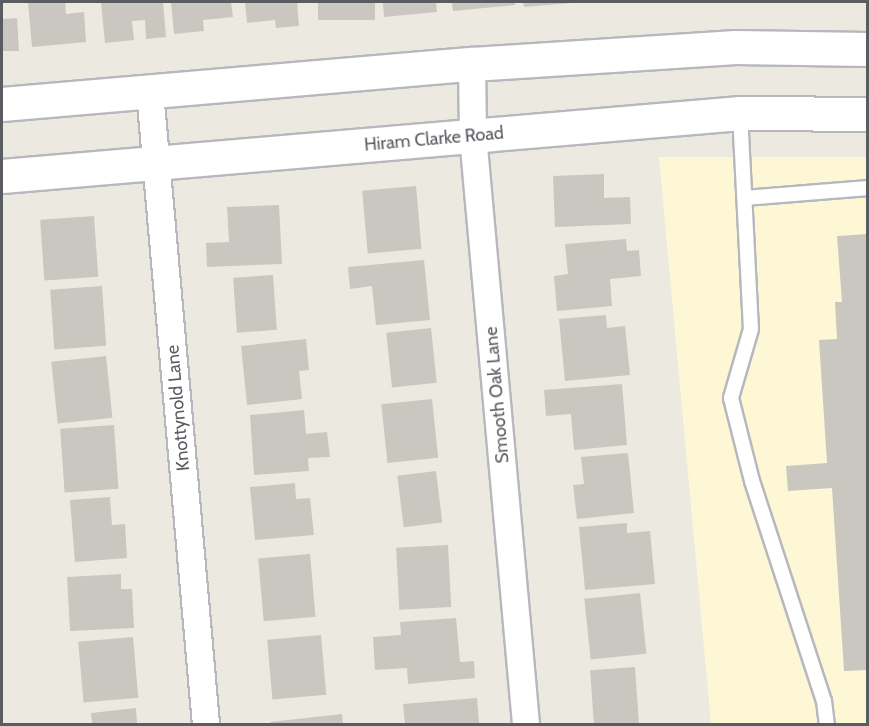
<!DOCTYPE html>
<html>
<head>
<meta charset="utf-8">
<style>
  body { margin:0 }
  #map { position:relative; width:869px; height:726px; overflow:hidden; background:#eceae0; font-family:Cabin,sans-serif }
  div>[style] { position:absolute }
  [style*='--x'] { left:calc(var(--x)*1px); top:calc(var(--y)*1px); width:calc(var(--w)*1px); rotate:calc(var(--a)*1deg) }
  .commercial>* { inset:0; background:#fdf7d5 }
  .building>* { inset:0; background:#c9c7c0; transform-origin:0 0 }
  .roads { filter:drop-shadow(2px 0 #b6b8bd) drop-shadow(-2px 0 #b6b8bd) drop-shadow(0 2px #b6b8bd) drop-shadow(0 -2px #b6b8bd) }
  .lane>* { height:14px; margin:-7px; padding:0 7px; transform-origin:7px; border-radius:7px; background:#fff }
  .street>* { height:26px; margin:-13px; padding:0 13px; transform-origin:13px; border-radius:13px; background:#fff }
  .secondary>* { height:33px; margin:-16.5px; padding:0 16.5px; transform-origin:16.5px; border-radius:16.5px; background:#fff }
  span { translate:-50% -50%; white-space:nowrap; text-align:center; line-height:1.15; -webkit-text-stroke:4.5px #fff; paint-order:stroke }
  .street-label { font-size:18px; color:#595c61 }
  .frame { position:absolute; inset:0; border:3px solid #595c61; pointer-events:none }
</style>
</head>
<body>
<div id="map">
  <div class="commercial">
    <div style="clip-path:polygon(659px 157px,867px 157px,867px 724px,711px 724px)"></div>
  </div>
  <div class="building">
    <div style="clip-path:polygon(28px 2px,65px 2px,66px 14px,84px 12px,86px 42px,32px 47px)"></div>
    <div style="clip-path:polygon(101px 2px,163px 2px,166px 37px,146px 39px,145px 20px,132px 21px,134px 40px,105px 43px)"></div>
    <div style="clip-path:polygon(171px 2px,231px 2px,233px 17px,203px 20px,204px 31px,174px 34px)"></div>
    <div style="clip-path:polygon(245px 2px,297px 2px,299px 26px,276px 28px,275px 20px,247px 23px)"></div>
    <div style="left:318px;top:2px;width:57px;height:18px"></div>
    <div style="clip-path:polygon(383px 2px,436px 2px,437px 12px,384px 17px)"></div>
    <div style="clip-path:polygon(452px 2px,515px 2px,515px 5px,453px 11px)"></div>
    <div style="clip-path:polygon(523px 2px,571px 2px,571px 3px,524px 7px)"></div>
    <div style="clip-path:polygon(17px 18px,19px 51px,2px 51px,2px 19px)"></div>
    <div style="clip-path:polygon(604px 174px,604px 198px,630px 197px,631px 224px,555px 227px,553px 176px)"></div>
    <div style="left:416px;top:186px;width:63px;height:54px;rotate:85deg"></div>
    <div style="clip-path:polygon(279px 205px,282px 264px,207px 267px,206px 243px,229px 242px,227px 207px)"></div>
    <div style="left:94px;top:216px;width:61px;height:54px;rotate:86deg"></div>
    <div style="clip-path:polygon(868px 234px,868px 670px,844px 671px,832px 488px,788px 491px,786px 466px,827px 463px,819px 340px,837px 339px,835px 302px,842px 302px,837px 236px)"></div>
    <div style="clip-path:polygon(626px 239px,627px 251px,639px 250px,641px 276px,610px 279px,612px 306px,557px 311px,554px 276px,568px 274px,565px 244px)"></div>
    <div style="clip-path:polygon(424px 260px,430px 320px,376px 325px,372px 286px,350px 289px,348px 267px)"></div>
    <div style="left:273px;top:275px;width:55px;height:40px;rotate:86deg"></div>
    <div style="left:102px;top:286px;width:60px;height:52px;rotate:86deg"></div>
    <div style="clip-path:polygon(606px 315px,607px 328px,625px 326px,630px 375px,565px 381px,559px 319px)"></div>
    <div style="left:431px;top:328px;width:55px;height:45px;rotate:84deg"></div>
    <div style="clip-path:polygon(306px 339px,309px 370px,299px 371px,302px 399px,247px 405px,241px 346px)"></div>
    <div style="left:106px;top:356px;width:62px;height:55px;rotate:84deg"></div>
    <div style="clip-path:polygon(622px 384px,627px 445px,574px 450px,571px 414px,546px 416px,544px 390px)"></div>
    <div style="left:432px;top:399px;width:59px;height:51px;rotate:84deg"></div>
    <div style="clip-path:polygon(304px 410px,306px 434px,327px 432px,330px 457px,308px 458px,309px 471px,254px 475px,250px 415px)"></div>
    <div style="left:114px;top:425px;width:64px;height:54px;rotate:86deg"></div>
    <div style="clip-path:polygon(628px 453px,634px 513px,577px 519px,573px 485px,584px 484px,581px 457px)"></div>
    <div style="left:436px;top:471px;width:52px;height:39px;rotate:83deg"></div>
    <div style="clip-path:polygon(295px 483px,296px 499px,310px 498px,314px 535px,255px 540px,250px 487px)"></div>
    <div style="clip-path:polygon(110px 497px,112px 525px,125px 524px,127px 558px,75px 562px,70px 500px)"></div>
    <div style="clip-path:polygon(627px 523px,627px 533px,650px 531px,655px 584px,585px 590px,579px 527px)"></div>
    <div style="left:448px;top:545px;width:62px;height:52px;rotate:87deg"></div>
    <div style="left:310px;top:554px;width:63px;height:52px;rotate:85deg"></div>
    <div style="clip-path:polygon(121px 574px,121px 589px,132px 589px,134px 628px,70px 631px,67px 577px)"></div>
    <div style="left:640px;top:593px;width:61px;height:56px;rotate:84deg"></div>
    <div style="clip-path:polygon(456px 618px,460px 662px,474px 661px,475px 678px,408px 684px,407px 668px,375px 670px,373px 637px,401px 635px,400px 622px)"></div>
    <div style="left:321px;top:635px;width:60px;height:54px;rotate:85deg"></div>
    <div style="left:133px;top:637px;width:61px;height:55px;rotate:85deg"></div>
    <div style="left:635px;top:667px;width:57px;height:45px;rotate:86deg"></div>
    <div style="clip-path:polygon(477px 698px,479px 723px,405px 724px,403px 704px)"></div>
    <div style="clip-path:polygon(136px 708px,137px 724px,92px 724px,91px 713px)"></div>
    <div style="clip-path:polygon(342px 714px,343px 724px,271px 724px,270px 722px)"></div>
  </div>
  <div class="roads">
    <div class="lane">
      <div style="--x:740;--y:113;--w:216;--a:87.1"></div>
      <div style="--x:751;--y:329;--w:72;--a:106.2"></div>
      <div style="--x:731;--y:398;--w:86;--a:75.8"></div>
      <div style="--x:752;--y:481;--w:231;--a:71.9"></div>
      <div style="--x:824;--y:701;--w:23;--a:83"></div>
      <div style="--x:745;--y:198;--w:123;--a:-4.6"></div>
    </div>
    <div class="street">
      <div style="--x:472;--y:64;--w:72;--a:89.2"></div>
      <div style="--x:473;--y:136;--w:590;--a:84.85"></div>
      <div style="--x:150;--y:92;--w:634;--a:84.94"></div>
    </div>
    <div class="secondary">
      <div style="--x:2;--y:104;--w:472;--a:-4.9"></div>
      <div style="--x:472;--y:64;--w:264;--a:-3.7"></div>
      <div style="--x:735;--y:47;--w:133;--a:0.9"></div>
      <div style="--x:2;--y:176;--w:741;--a:-4.88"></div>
      <div style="--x:740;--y:113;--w:128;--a:0.4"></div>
    </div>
  </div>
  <div class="street-label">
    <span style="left:434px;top:139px;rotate:-5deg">Hiram Clarke Road</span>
    <span style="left:497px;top:395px;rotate:-95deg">Smooth Oak Lane</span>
    <span style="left:178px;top:408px;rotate:-95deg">Knottynold Lane</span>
  </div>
  <div class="frame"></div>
</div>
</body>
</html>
